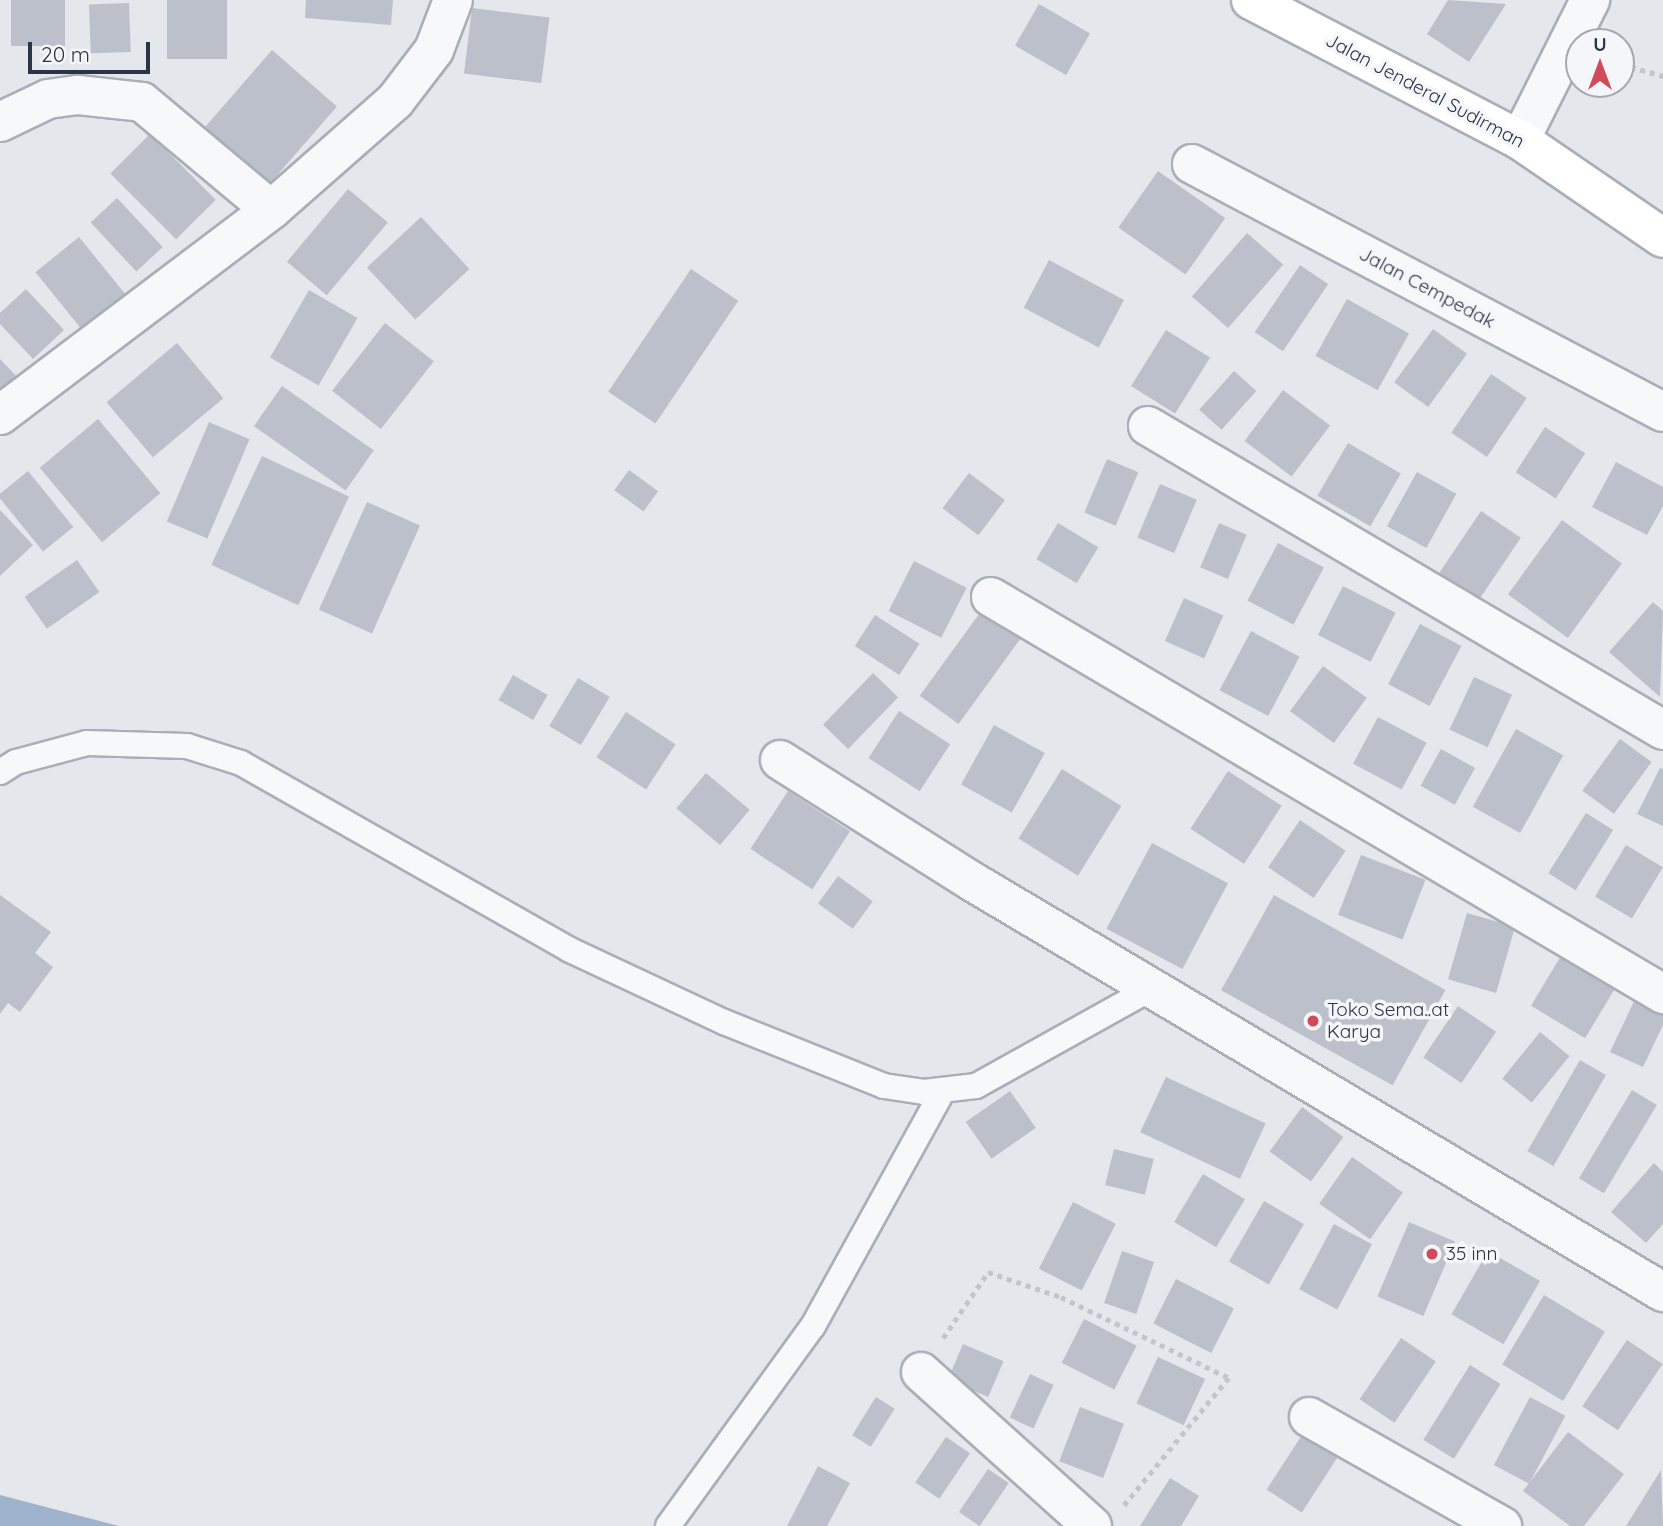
<!DOCTYPE html>
<html>
<head>
<meta charset="utf-8">
<style>
  body { margin:0 }
  #map { position:relative; width:1663px; height:1526px; overflow:hidden; background:#e4e7ec; font-family:Quicksand,sans-serif }
  div>[style] { position:absolute }
  [style*='--x'] { left:calc(var(--x)*1px); top:calc(var(--y)*1px); width:calc(var(--w)*1px); rotate:calc(var(--a)*1deg) }
  .water>* { inset:0; background:#9fb4cc }
  .building>* { inset:0; background:#bbc0ca; transform-origin:0 0 }
  .path>* { height:4.5px; margin-top:-2.25px; transform-origin:0; background:repeating-linear-gradient(90deg,#c2c5cb 0 5px,transparent 0 10px) }
  .roads { filter:drop-shadow(2px 0 #a9aeb7) drop-shadow(-2px 0 #a9aeb7) drop-shadow(0 2px #a9aeb7) drop-shadow(0 -2px #a9aeb7) }
  .lane>* { height:24px; margin:-12px; padding:0 12px; transform-origin:12px; border-radius:12px; background:#f7f8fa }
  .street>* { height:38px; margin:-19px; padding:0 19px; transform-origin:19px; border-radius:19px; background:#f7f8fa }
  .secondary>* { height:38px; margin:-19px; padding:0 19px; transform-origin:19px; border-radius:19px; background:#fff }
  .dots>* { width:19px; height:19px; translate:-50% -50%; box-sizing:border-box; border:4px solid #f4f6f9; border-radius:50% }
  span { translate:-50% -50%; white-space:nowrap; text-align:center; line-height:1.15; -webkit-text-stroke:7px #f4f6f9; paint-order:stroke }
  .street-label { font-size:19px; color:#2b3445 }
  .poi-label { font-size:19px; color:#2b3445 }
  .left { translate:0 -50%; text-align:left }
  .north { position:absolute; left:1565px; top:28px; width:70px; height:70px; box-sizing:border-box; background:#f4f6f9; border:2px solid #a4a8b1; border-radius:50%; rotate:0deg; font-size:19px; font-weight:700; line-height:28px; text-align:center; color:#2b3445 }
  .north::after { content:''; display:block; margin:auto; width:24px; height:32px; background:#d1495b; clip-path:polygon(50% 0,100% 100%,50% 72%,0 100%) }
  .scale { position:absolute; left:28px; top:42px; width:122px; height:32px; box-sizing:border-box; border:4px solid #2b3445; border-top:0; padding-left:9px; font-size:21px; line-height:24px; white-space:nowrap; color:#2b3445; -webkit-text-stroke:5px #f4f6f9; paint-order:stroke }
</style>
</head>
<body>
<div id="map">
  <div class="water">
    <div style="clip-path:polygon(0 1495px,119px 1526px,0 1526px)"></div>
  </div>
  <div class="building">
    <div style="left:11px;top:0;width:54px;height:46px"></div>
    <div style="left:167px;top:0;width:60px;height:59px"></div>
    <div style="clip-path:polygon(306px 0,393px 0,391px 25px,305px 18px)"></div>
    <div style="clip-path:polygon(1448px 0,1506px 4px,1469px 62px,1427px 34px)"></div>
    <div style="left:129px;top:3px;width:49px;height:40px;rotate:88deg"></div>
    <div style="left:1039px;top:4px;width:59px;height:48px;rotate:30deg"></div>
    <div style="left:472px;top:8px;width:78px;height:66px;rotate:7deg"></div>
    <div style="left:272px;top:50px;width:86px;height:105px;rotate:41deg"></div>
    <div style="left:150px;top:134px;width:93px;height:56px;rotate:45deg"></div>
    <div style="left:1158px;top:171px;width:82px;height:69px;rotate:35deg"></div>
    <div style="left:348px;top:189px;width:52px;height:95px;rotate:40deg"></div>
    <div style="left:117px;top:198px;width:67px;height:36px;rotate:47deg"></div>
    <div style="left:421px;top:217px;width:71px;height:74px;rotate:47deg"></div>
    <div style="left:1247px;top:233px;width:48px;height:84px;rotate:41deg"></div>
    <div style="left:79px;top:237px;width:73px;height:56px;rotate:51deg"></div>
    <div style="left:1049px;top:260px;width:85px;height:54px;rotate:28deg"></div>
    <div style="left:1300px;top:265px;width:34px;height:81px;rotate:34deg"></div>
    <div style="left:691px;top:269px;width:57px;height:148px;rotate:34deg"></div>
    <div style="clip-path:polygon(26px 289px,64px 330px,33px 359px,0 324px,0 313px)"></div>
    <div style="left:309px;top:290px;width:56px;height:78px;rotate:30deg"></div>
    <div style="left:1347px;top:299px;width:71px;height:65px;rotate:29deg"></div>
    <div style="left:385px;top:323px;width:62px;height:86px;rotate:38deg"></div>
    <div style="left:1433px;top:329px;width:42px;height:66px;rotate:36deg"></div>
    <div style="left:1166px;top:330px;width:52px;height:66px;rotate:32deg"></div>
    <div style="left:177px;top:343px;width:72px;height:92px;rotate:50deg"></div>
    <div style="clip-path:polygon(0 359px,20px 380px,0 399px)"></div>
    <div style="left:1234px;top:371px;width:30px;height:52px;rotate:42deg"></div>
    <div style="left:1491px;top:374px;width:43px;height:71px;rotate:34deg"></div>
    <div style="left:282px;top:386px;width:112px;height:49px;rotate:35deg"></div>
    <div style="left:1283px;top:390px;width:59px;height:64px;rotate:37deg"></div>
    <div style="left:98px;top:419px;width:97px;height:76px;rotate:50deg"></div>
    <div style="left:209px;top:422px;width:44px;height:108px;rotate:23deg"></div>
    <div style="left:1545px;top:427px;width:48px;height:54px;rotate:33deg"></div>
    <div style="left:1348px;top:443px;width:61px;height:61px;rotate:30deg"></div>
    <div style="left:262px;top:456px;width:96px;height:120px;rotate:25deg"></div>
    <div style="left:1107px;top:459px;width:34px;height:58px;rotate:23deg"></div>
    <div style="clip-path:polygon(1616px 462px,1663px 487px,1663px 506px,1647px 535px,1592px 507px)"></div>
    <div style="left:629px;top:470px;width:36px;height:25px;rotate:36deg"></div>
    <div style="left:28px;top:471px;width:72px;height:39px;rotate:51deg"></div>
    <div style="left:1417px;top:472px;width:45px;height:62px;rotate:29deg"></div>
    <div style="left:969px;top:473px;width:45px;height:44px;rotate:37deg"></div>
    <div style="left:1160px;top:484px;width:40px;height:58px;rotate:23deg"></div>
    <div style="left:367px;top:502px;width:58px;height:118px;rotate:24deg"></div>
    <div style="clip-path:polygon(0 510px,33px 545px,0 576px)"></div>
    <div style="left:1481px;top:511px;width:48px;height:75px;rotate:34deg"></div>
    <div style="left:1562px;top:520px;width:74px;height:92px;rotate:36deg"></div>
    <div style="left:1058px;top:523px;width:47px;height:42px;rotate:31deg"></div>
    <div style="left:1219px;top:523px;width:30px;height:48px;rotate:23deg"></div>
    <div style="left:1278px;top:543px;width:52px;height:65px;rotate:28deg"></div>
    <div style="left:77px;top:560px;width:39px;height:64px;rotate:55deg"></div>
    <div style="left:914px;top:561px;width:59px;height:56px;rotate:27deg"></div>
    <div style="left:1343px;top:586px;width:59px;height:55px;rotate:27deg"></div>
    <div style="left:1184px;top:598px;width:43px;height:47px;rotate:24deg"></div>
    <div style="clip-path:polygon(1653px 602px,1663px 611px,1660px 697px,1609px 652px)"></div>
    <div style="left:982px;top:610px;width:48px;height:106px;rotate:36deg"></div>
    <div style="left:875px;top:615px;width:53px;height:37px;rotate:33deg"></div>
    <div style="left:1420px;top:624px;width:47px;height:68px;rotate:28deg"></div>
    <div style="left:1251px;top:631px;width:55px;height:67px;rotate:28deg"></div>
    <div style="left:1323px;top:666px;width:54px;height:56px;rotate:36deg"></div>
    <div style="left:873px;top:673px;width:35px;height:72px;rotate:44deg"></div>
    <div style="left:513px;top:675px;width:40px;height:29px;rotate:30deg"></div>
    <div style="left:1474px;top:677px;width:42px;height:58px;rotate:25deg"></div>
    <div style="left:578px;top:678px;width:37px;height:56px;rotate:31deg"></div>
    <div style="left:899px;top:711px;width:61px;height:56px;rotate:33deg"></div>
    <div style="left:626px;top:712px;width:59px;height:54px;rotate:33deg"></div>
    <div style="left:1378px;top:717px;width:55px;height:53px;rotate:28deg"></div>
    <div style="left:994px;top:725px;width:58px;height:68px;rotate:29deg"></div>
    <div style="left:1516px;top:729px;width:54px;height:89px;rotate:29deg"></div>
    <div style="left:1620px;top:739px;width:39px;height:64px;rotate:36deg"></div>
    <div style="left:1441px;top:749px;width:39px;height:42px;rotate:29deg"></div>
    <div style="clip-path:polygon(1660px 768px,1663px 769px,1663px 826px,1637px 814px)"></div>
    <div style="left:1062px;top:769px;width:70px;height:82px;rotate:32deg"></div>
    <div style="left:1228px;top:771px;width:64px;height:69px;rotate:33deg"></div>
    <div style="left:706px;top:773px;width:57px;height:46px;rotate:40deg"></div>
    <div style="left:788px;top:791px;width:74px;height:69px;rotate:33deg"></div>
    <div style="left:1586px;top:813px;width:32px;height:71px;rotate:32deg"></div>
    <div style="left:1300px;top:820px;width:55px;height:57px;rotate:34deg"></div>
    <div style="left:1152px;top:843px;width:86px;height:97px;rotate:28deg"></div>
    <div style="left:1626px;top:845px;width:43px;height:60px;rotate:31deg"></div>
    <div style="left:1361px;top:855px;width:69px;height:64px;rotate:21deg"></div>
    <div style="left:838px;top:876px;width:43px;height:34px;rotate:36deg"></div>
    <div style="clip-path:polygon(0 895px,51px 932px,35px 953px,53px 967px,20px 1012px,8px 1003px,0 1014px)"></div>
    <div style="left:1274px;top:895px;width:196px;height:109px;rotate:29deg"></div>
    <div style="left:1467px;top:913px;width:50px;height:69px;rotate:16deg"></div>
    <div style="left:1564px;top:951px;width:63px;height:64px;rotate:31deg"></div>
    <div style="clip-path:polygon(1637px 995px,1663px 1007px,1663px 1025px,1643px 1067px,1610px 1052px)"></div>
    <div style="left:1458px;top:1006px;width:46px;height:62px;rotate:34deg"></div>
    <div style="left:1540px;top:1032px;width:38px;height:60px;rotate:39deg"></div>
    <div style="left:1580px;top:1060px;width:30px;height:105px;rotate:30deg"></div>
    <div style="left:1166px;top:1077px;width:110px;height:61px;rotate:25deg"></div>
    <div style="left:1632px;top:1090px;width:29px;height:103px;rotate:31deg"></div>
    <div style="left:1010px;top:1091px;width:45px;height:54px;rotate:55deg"></div>
    <div style="left:1302px;top:1107px;width:51px;height:55px;rotate:36deg"></div>
    <div style="left:1114px;top:1149px;width:41px;height:37px;rotate:14deg"></div>
    <div style="left:1352px;top:1157px;width:62px;height:57px;rotate:35deg"></div>
    <div style="clip-path:polygon(1654px 1163px,1663px 1172px,1663px 1224px,1646px 1243px,1611px 1212px)"></div>
    <div style="left:1203px;top:1174px;width:49px;height:56px;rotate:31deg"></div>
    <div style="left:1264px;top:1201px;width:46px;height:70px;rotate:30deg"></div>
    <div style="left:1073px;top:1202px;width:48px;height:75px;rotate:27deg"></div>
    <div style="left:1409px;top:1222px;width:50px;height:81px;rotate:23deg"></div>
    <div style="left:1334px;top:1224px;width:43px;height:74px;rotate:28deg"></div>
    <div style="left:1122px;top:1251px;width:34px;height:55px;rotate:19deg"></div>
    <div style="left:1488px;top:1251px;width:60px;height:73px;rotate:30deg"></div>
    <div style="left:1176px;top:1279px;width:65px;height:50px;rotate:27deg"></div>
    <div style="left:1544px;top:1295px;width:71px;height:81px;rotate:31deg"></div>
    <div style="left:1084px;top:1319px;width:59px;height:49px;rotate:27deg"></div>
    <div style="left:1401px;top:1338px;width:42px;height:74px;rotate:34deg"></div>
    <div style="left:1627px;top:1340px;width:43px;height:80px;rotate:34deg"></div>
    <div style="left:963px;top:1344px;width:44px;height:39px;rotate:23deg"></div>
    <div style="left:1158px;top:1357px;width:52px;height:51px;rotate:25deg"></div>
    <div style="left:1470px;top:1365px;width:36px;height:88px;rotate:32deg"></div>
    <div style="left:1030px;top:1374px;width:26px;height:48px;rotate:25deg"></div>
    <div style="left:876px;top:1397px;width:22px;height:45px;rotate:32deg"></div>
    <div style="left:1530px;top:1397px;width:40px;height:77px;rotate:28deg"></div>
    <div style="left:1080px;top:1407px;width:47px;height:58px;rotate:21deg"></div>
    <div style="clip-path:polygon(1568px 1432px,1624px 1474px,1584px 1526px,1570px 1526px,1523px 1491px)"></div>
    <div style="left:1302px;top:1435px;width:42px;height:65px;rotate:33deg"></div>
    <div style="left:946px;top:1437px;width:29px;height:55px;rotate:34deg"></div>
    <div style="clip-path:polygon(818px 1466px,850px 1483px,827px 1526px,787px 1526px)"></div>
    <div style="left:988px;top:1469px;width:25px;height:52px;rotate:34deg"></div>
    <div style="clip-path:polygon(1661px 1470px,1663px 1526px,1626px 1526px)"></div>
    <div style="clip-path:polygon(1170px 1478px,1199px 1496px,1181px 1526px,1140px 1526px)"></div>
  </div>
  <div class="path">
    <div style="--x:1621;--y:64;--w:44;--a:15.9"></div>
    <div style="--x:943;--y:1338;--w:80;--a:-55.7"></div>
    <div style="--x:988;--y:1272;--w:77;--a:18.9"></div>
    <div style="--x:1061;--y:1297;--w:187;--a:25.7"></div>
    <div style="--x:1229;--y:1378;--w:166;--a:129.4"></div>
  </div>
  <div class="roads">
    <div class="lane">
      <div style="--x:0;--y:772;--w:19;--a:-32"></div>
      <div style="--x:16;--y:762;--w:73;--a:-15"></div>
      <div style="--x:87;--y:743;--w:100;--a:1.7"></div>
      <div style="--x:187;--y:746;--w:57;--a:17.5"></div>
      <div style="--x:241;--y:763;--w:378;--a:29.6"></div>
      <div style="--x:570;--y:950;--w:170;--a:25.1"></div>
      <div style="--x:724;--y:1022;--w:172;--a:21.8"></div>
      <div style="--x:884;--y:1086;--w:40;--a:8.5"></div>
      <div style="--x:924;--y:1092;--w:52;--a:-6.6"></div>
      <div style="--x:976;--y:1086;--w:201;--a:-29.1"></div>
      <div style="--x:668;--y:1526;--w:247;--a:-54.1"></div>
      <div style="--x:813;--y:1326;--w:267;--a:-61.1"></div>
    </div>
    <div class="street">
      <div style="--x:0;--y:122;--w:53;--a:-25.6"></div>
      <div style="--x:48;--y:99;--w:30;--a:-8"></div>
      <div style="--x:78;--y:95;--w:64;--a:6.2"></div>
      <div style="--x:142;--y:102;--w:168;--a:39.9"></div>
      <div style="--x:1520;--y:140;--w:157;--a:-63.4"></div>
      <div style="--x:1192;--y:164;--w:532;--a:27.77"></div>
      <div style="--x:0;--y:415;--w:340;--a:-37.1"></div>
      <div style="--x:271;--y:210;--w:165;--a:-41.3"></div>
      <div style="--x:395;--y:101;--w:64;--a:-52.6"></div>
      <div style="--x:434;--y:50;--w:53;--a:-69.2"></div>
      <div style="--x:1148;--y:426;--w:598;--a:30.55"></div>
      <div style="--x:991;--y:597;--w:781;--a:30.57"></div>
      <div style="--x:780;--y:760;--w:228;--a:32.3"></div>
      <div style="--x:973;--y:882;--w:803;--a:30.72"></div>
      <div style="--x:921;--y:1372;--w:230;--a:42"></div>
      <div style="--x:1309;--y:1417;--w:222;--a:29.5"></div>
    </div>
    <div class="secondary">
      <div style="--x:1251;--y:0;--w:303;--a:27.5"></div>
      <div style="--x:1520;--y:140;--w:173;--a:34.4"></div>
    </div>
  </div>
  <div class="dots">
    <div style="left:1313px;top:1021px;background:#d1495b"></div>
    <div style="left:1432px;top:1254px;background:#d1495b"></div>
  </div>
  <div class="street-label">
    <span style="left:1425px;top:91px;rotate:28deg">Jalan Jenderal Sudirman</span>
    <span style="left:1427px;top:288px;rotate:28deg">Jalan Cempedak</span>
  </div>
  <div class="poi-label">
    <span class="left" style="left:1327px;top:1021px">Toko Sema..at<br>Karya</span>
    <span class="left" style="left:1446px;top:1254px">35 inn</span>
  </div>
  <div class="north">U</div>
  <div class="scale">20 m</div>
</div>
</body>
</html>
